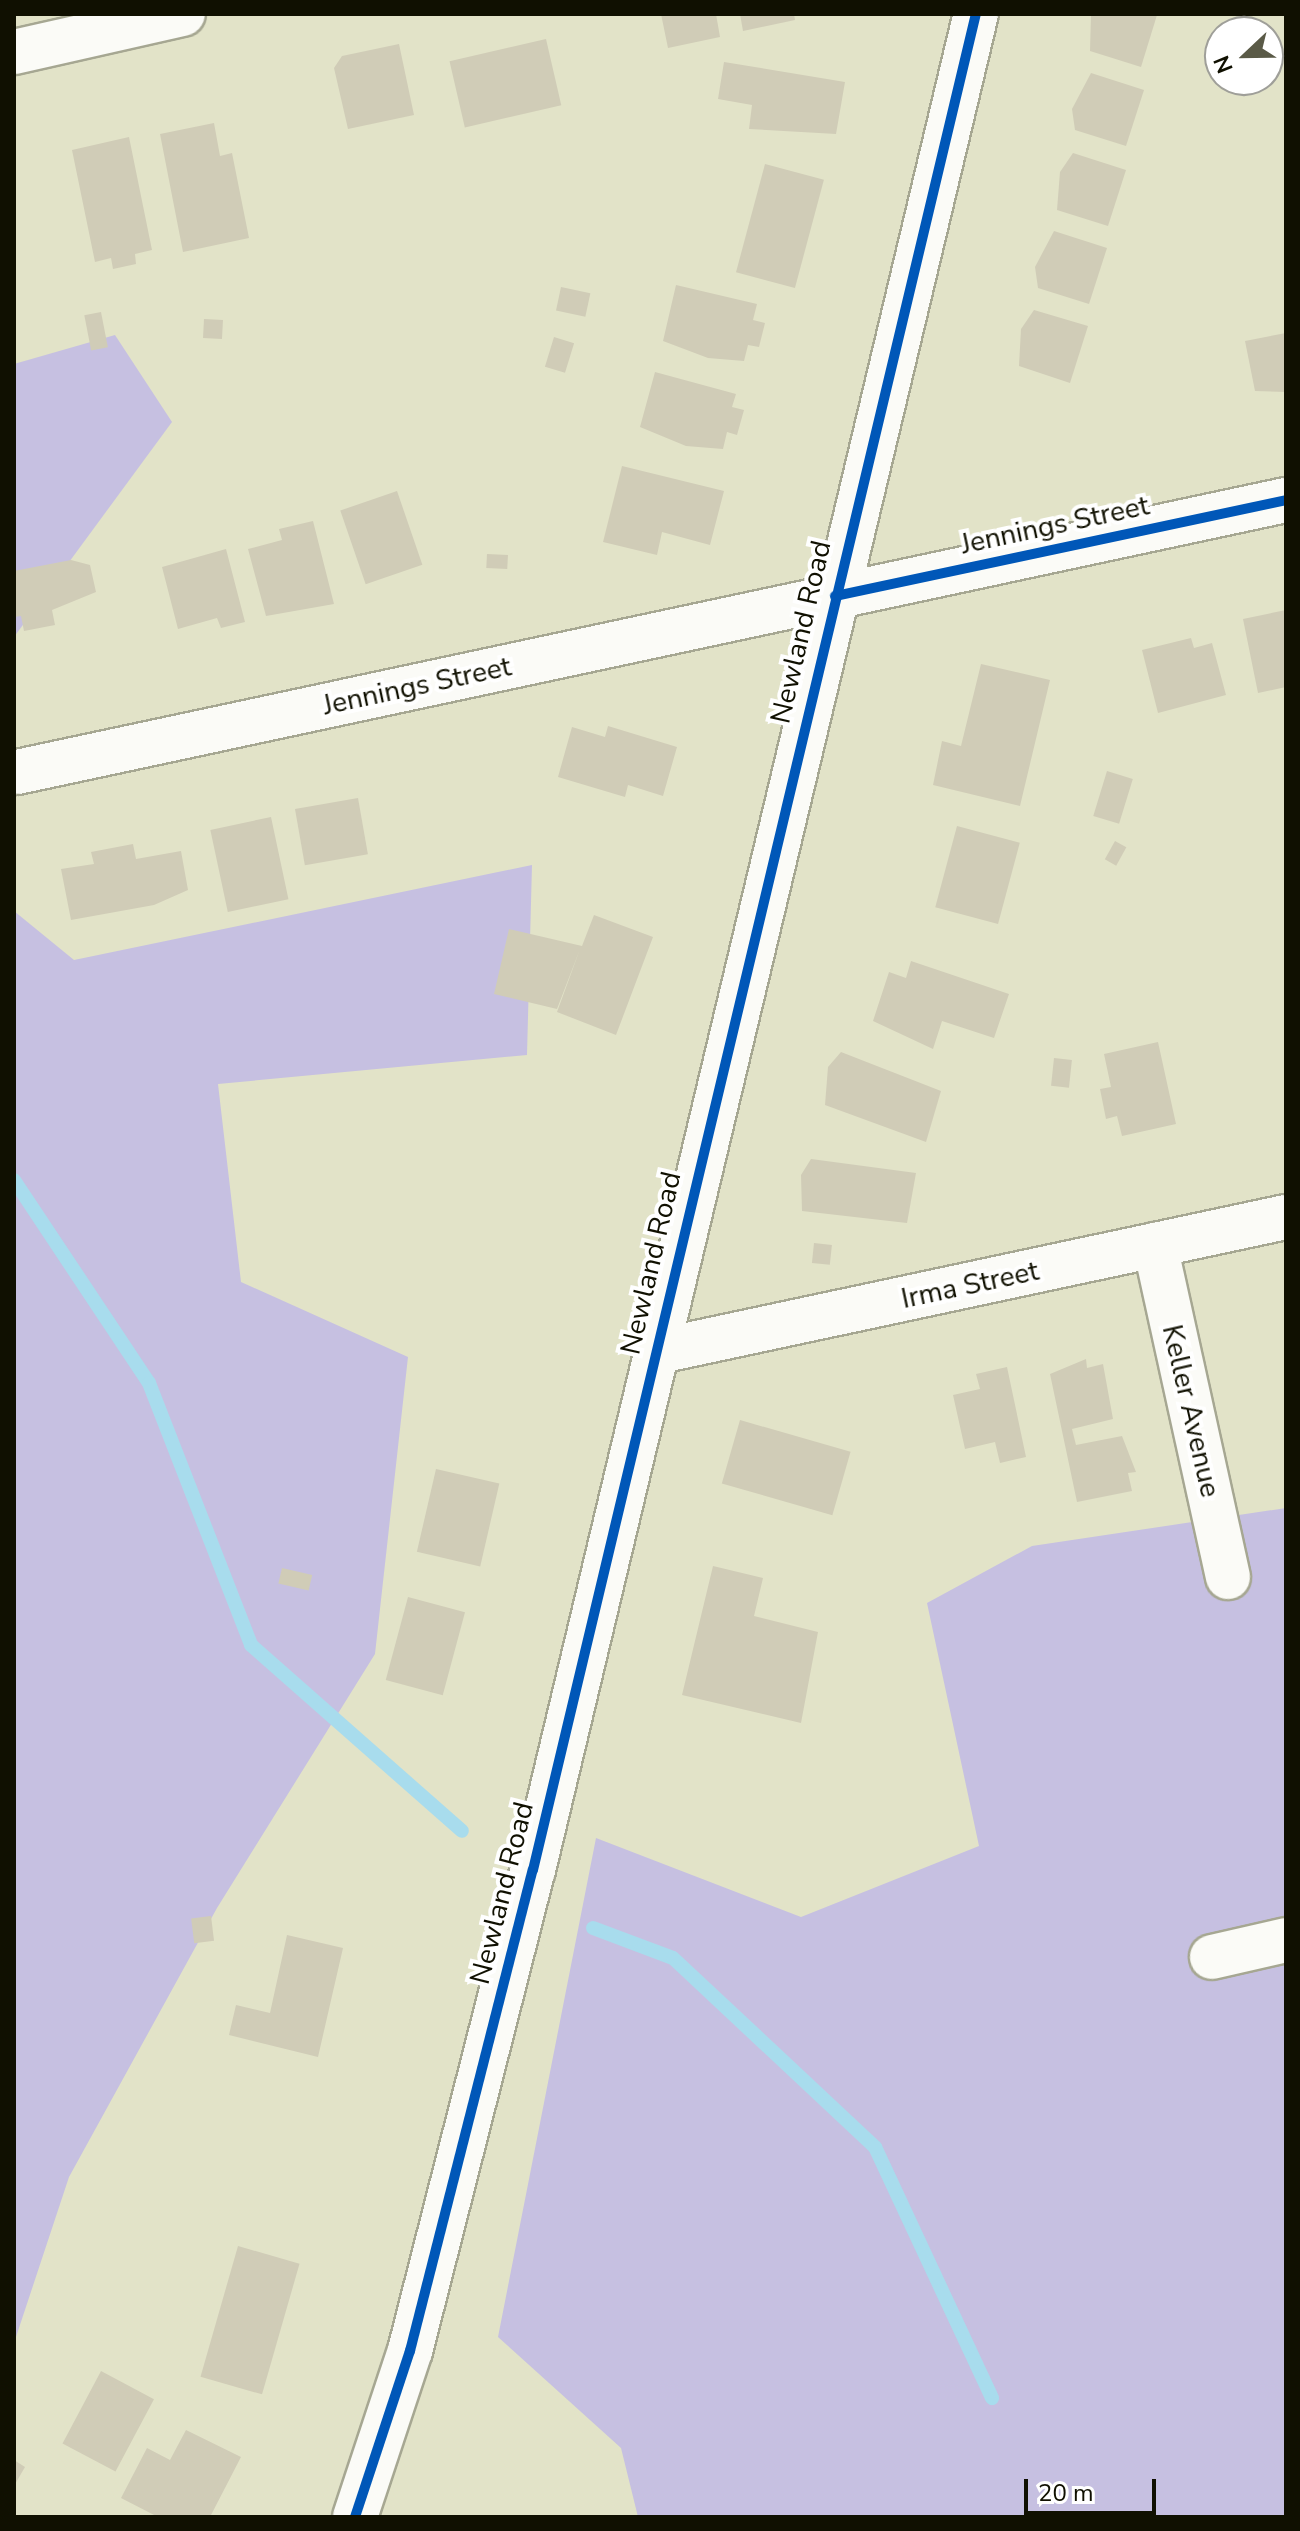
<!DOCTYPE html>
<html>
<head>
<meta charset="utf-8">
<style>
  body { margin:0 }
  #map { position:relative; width:1300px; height:2531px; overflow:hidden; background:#e2e3c8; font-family:"Nunito Sans",sans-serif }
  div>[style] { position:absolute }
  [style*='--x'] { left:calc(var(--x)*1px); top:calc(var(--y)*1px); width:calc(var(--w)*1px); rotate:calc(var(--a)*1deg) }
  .forest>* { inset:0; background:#c6c0e1 }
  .stream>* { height:14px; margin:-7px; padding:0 7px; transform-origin:7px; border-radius:7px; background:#a8dced }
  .building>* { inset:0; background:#d0ccb7; transform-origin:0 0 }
  .roads { filter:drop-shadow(2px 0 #a6a792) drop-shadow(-2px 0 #a6a792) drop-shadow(0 2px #a6a792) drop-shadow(0 -2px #a6a792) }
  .minor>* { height:44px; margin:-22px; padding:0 22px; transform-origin:22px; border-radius:22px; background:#fbfbf7 }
  .cycleway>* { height:10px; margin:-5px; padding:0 5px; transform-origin:5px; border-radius:5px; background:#0057b8 }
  span { translate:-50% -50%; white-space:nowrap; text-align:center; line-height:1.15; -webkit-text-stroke:8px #fff; paint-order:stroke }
  .street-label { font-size:28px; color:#101001 }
  .frame { position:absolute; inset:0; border:16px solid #101001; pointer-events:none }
  .north { position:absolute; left:1204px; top:16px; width:80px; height:80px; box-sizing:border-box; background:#fff; border:2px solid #9f9f99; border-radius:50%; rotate:248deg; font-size:22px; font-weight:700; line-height:32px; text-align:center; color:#101001 }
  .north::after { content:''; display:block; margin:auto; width:28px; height:36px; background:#5a5a47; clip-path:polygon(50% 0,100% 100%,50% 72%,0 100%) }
  .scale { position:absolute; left:1024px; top:2479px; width:132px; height:36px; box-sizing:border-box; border:4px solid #101001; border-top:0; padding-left:10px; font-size:24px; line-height:28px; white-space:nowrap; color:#101001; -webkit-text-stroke:6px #fff; paint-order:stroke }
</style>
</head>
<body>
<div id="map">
  <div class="forest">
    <div style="clip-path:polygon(115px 335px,172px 422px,14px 637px,14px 364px)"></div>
    <div style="clip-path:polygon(532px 865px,527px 1055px,218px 1084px,241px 1282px,408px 1357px,375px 1654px,217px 1908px,69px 2177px,14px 2343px,14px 911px,74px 960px)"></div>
    <div style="clip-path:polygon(1286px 1508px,1286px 2517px,638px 2517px,621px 2448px,498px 2337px,596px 1838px,801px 1917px,979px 1846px,927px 1603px,1032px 1546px)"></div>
  </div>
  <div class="stream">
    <div style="--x:14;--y:1180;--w:244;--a:56.4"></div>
    <div style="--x:149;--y:1383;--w:281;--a:68.7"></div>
    <div style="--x:251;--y:1645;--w:281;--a:41.4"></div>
    <div style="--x:593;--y:1928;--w:85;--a:20.6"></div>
    <div style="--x:673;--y:1958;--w:277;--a:43.1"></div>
    <div style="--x:875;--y:2147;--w:277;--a:65"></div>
  </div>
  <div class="building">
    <div style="clip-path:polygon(661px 14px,716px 14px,720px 37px,668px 48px)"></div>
    <div style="clip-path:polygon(740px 14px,794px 14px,795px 20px,743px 31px)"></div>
    <div style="clip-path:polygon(1091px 14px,1157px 15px,1141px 67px,1090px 51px)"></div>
    <div style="left:546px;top:39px;width:68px;height:99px;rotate:77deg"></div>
    <div style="clip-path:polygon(399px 44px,414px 115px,348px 129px,334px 68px,342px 56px)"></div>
    <div style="clip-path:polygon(724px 62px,845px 82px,836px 134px,749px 129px,752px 105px,718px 99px)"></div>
    <div style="clip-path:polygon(1091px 73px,1144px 90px,1126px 146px,1075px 130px,1072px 109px)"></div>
    <div style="clip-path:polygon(214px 123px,220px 156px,232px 153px,249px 238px,183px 252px,160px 134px)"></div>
    <div style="clip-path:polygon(129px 137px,152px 250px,135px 254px,136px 264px,113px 269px,111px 258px,95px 262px,72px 150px)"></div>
    <div style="clip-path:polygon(1073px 153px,1126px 170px,1108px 226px,1057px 210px,1060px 172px)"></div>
    <div style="left:765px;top:164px;width:61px;height:112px;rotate:15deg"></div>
    <div style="clip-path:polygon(1054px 231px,1107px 248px,1089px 304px,1038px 288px,1035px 267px)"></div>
    <div style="clip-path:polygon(676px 285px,757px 304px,753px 320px,765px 323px,759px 347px,748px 345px,744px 361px,708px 358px,663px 341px)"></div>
    <div style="left:561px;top:287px;width:30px;height:24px;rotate:12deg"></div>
    <div style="clip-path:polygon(1034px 310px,1088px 326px,1070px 383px,1019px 366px,1021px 329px)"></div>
    <div style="left:101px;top:312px;width:36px;height:17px;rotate:79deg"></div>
    <div style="left:204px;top:319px;width:19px;height:19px;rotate:3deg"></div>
    <div style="clip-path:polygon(1286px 333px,1286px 392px,1255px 391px,1245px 341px)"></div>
    <div style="left:554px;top:337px;width:21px;height:31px;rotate:17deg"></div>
    <div style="clip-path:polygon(655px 372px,736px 394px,732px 407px,744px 410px,737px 435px,727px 432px,723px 449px,686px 446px,640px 427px)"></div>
    <div style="clip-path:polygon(622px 466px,724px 491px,710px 545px,662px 532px,657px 555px,603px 542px)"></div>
    <div style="left:397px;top:491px;width:78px;height:60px;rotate:71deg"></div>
    <div style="clip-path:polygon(313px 521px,334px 604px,266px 616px,248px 549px,282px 540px,279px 529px)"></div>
    <div style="clip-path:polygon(226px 549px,245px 622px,221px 628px,217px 618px,178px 629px,162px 567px)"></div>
    <div style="left:487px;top:554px;width:21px;height:14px;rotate:3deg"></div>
    <div style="clip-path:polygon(71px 560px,90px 565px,96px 592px,52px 610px,55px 625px,24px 631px,21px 616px,14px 617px,14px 571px)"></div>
    <div style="clip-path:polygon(1286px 610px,1286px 687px,1258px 693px,1243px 619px)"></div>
    <div style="clip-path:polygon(1191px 638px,1194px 648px,1212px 643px,1226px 695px,1158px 713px,1142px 650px)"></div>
    <div style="clip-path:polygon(981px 664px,1050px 680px,1020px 806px,933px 785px,942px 741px,961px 746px)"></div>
    <div style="clip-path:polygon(608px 726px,677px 747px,663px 796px,628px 785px,625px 797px,558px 777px,572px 727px,605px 737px)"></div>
    <div style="left:1107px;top:771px;width:27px;height:47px;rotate:17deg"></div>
    <div style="left:358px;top:798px;width:57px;height:64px;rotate:80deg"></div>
    <div style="left:271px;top:817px;width:84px;height:62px;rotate:78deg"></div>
    <div style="left:957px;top:826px;width:65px;height:84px;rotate:15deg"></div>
    <div style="left:1115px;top:841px;width:13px;height:21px;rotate:29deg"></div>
    <div style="clip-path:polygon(133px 844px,136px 859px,181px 851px,188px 890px,154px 905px,71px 920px,61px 869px,94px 864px,91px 852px)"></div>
    <div style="clip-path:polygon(594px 915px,653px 937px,616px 1035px,557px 1012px,580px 949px,557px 1009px,494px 994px,509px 929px,582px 946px)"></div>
    <div style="clip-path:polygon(911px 961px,1009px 994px,994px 1038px,942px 1021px,933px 1049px,873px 1021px,889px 972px,906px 978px)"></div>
    <div style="clip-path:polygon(1158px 1042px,1176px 1124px,1122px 1136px,1117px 1116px,1106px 1119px,1100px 1089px,1111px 1087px,1104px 1054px)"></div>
    <div style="clip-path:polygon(841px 1052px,941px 1091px,926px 1142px,825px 1105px,828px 1067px)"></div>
    <div style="left:1054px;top:1058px;width:18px;height:28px;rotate:6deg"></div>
    <div style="clip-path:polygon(811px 1159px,916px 1173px,907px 1223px,802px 1211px,801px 1175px)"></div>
    <div style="left:814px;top:1243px;width:18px;height:20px;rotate:6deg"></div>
    <div style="clip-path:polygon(1086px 1359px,1087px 1368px,1103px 1364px,1113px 1419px,1072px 1429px,1076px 1445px,1122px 1436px,1136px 1472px,1128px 1473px,1132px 1491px,1077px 1502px,1050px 1374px)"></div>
    <div style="clip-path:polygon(1007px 1367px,1026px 1457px,1000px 1463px,995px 1442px,965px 1449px,953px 1395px,980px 1389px,976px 1374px)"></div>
    <div style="left:740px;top:1420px;width:115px;height:66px;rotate:16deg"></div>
    <div style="left:436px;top:1469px;width:65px;height:85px;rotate:13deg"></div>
    <div style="clip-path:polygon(713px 1566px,763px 1578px,754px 1616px,818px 1632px,801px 1723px,682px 1695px)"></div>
    <div style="left:282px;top:1568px;width:31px;height:16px;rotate:13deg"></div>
    <div style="left:408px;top:1597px;width:59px;height:86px;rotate:15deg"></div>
    <div style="left:211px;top:1916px;width:25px;height:20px;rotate:83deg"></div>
    <div style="clip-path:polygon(287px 1935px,343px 1948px,318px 2057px,229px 2035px,236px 2005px,270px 2013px)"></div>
    <div style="left:238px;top:2246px;width:64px;height:136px;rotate:16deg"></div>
    <div style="left:101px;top:2371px;width:60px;height:82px;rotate:28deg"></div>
    <div style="clip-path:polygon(186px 2430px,241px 2457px,210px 2517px,158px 2517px,121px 2498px,147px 2448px,170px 2460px)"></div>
    <div style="clip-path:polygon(14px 2460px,25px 2467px,14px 2486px)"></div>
  </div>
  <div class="roads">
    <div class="minor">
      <div style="--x:14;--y:52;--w:173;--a:-12.7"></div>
      <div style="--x:17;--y:772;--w:1298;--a:-12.1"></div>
      <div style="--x:1155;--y:1245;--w:340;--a:77.6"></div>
      <div style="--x:655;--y:1352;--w:645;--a:-12.08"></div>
      <div style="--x:1212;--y:1957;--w:76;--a:-12.9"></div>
      <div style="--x:355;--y:2517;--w:175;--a:-71.7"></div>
      <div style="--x:410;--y:2351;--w:496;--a:-75.7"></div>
      <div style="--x:533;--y:1870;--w:1908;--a:-76.58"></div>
    </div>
  </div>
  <div class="cycleway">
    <div style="--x:835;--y:596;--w:461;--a:-12"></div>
    <div style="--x:355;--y:2517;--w:175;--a:-71.7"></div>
    <div style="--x:410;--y:2351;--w:496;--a:-75.7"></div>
    <div style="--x:533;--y:1870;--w:1908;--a:-76.58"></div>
  </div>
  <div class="street-label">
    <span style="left:1055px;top:525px;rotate:-12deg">Jennings Street</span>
    <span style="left:801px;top:632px;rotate:-77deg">Newland Road</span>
    <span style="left:417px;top:686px;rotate:-12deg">Jennings Street</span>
    <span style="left:651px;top:1263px;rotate:-77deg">Newland Road</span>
    <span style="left:970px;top:1285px;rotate:-12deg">Irma Street</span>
    <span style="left:1191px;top:1411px;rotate:77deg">Keller Avenue</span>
    <span style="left:502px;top:1893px;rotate:-76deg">Newland Road</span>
  </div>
  <div class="frame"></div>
  <div class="north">N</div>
  <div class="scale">20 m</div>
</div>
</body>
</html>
